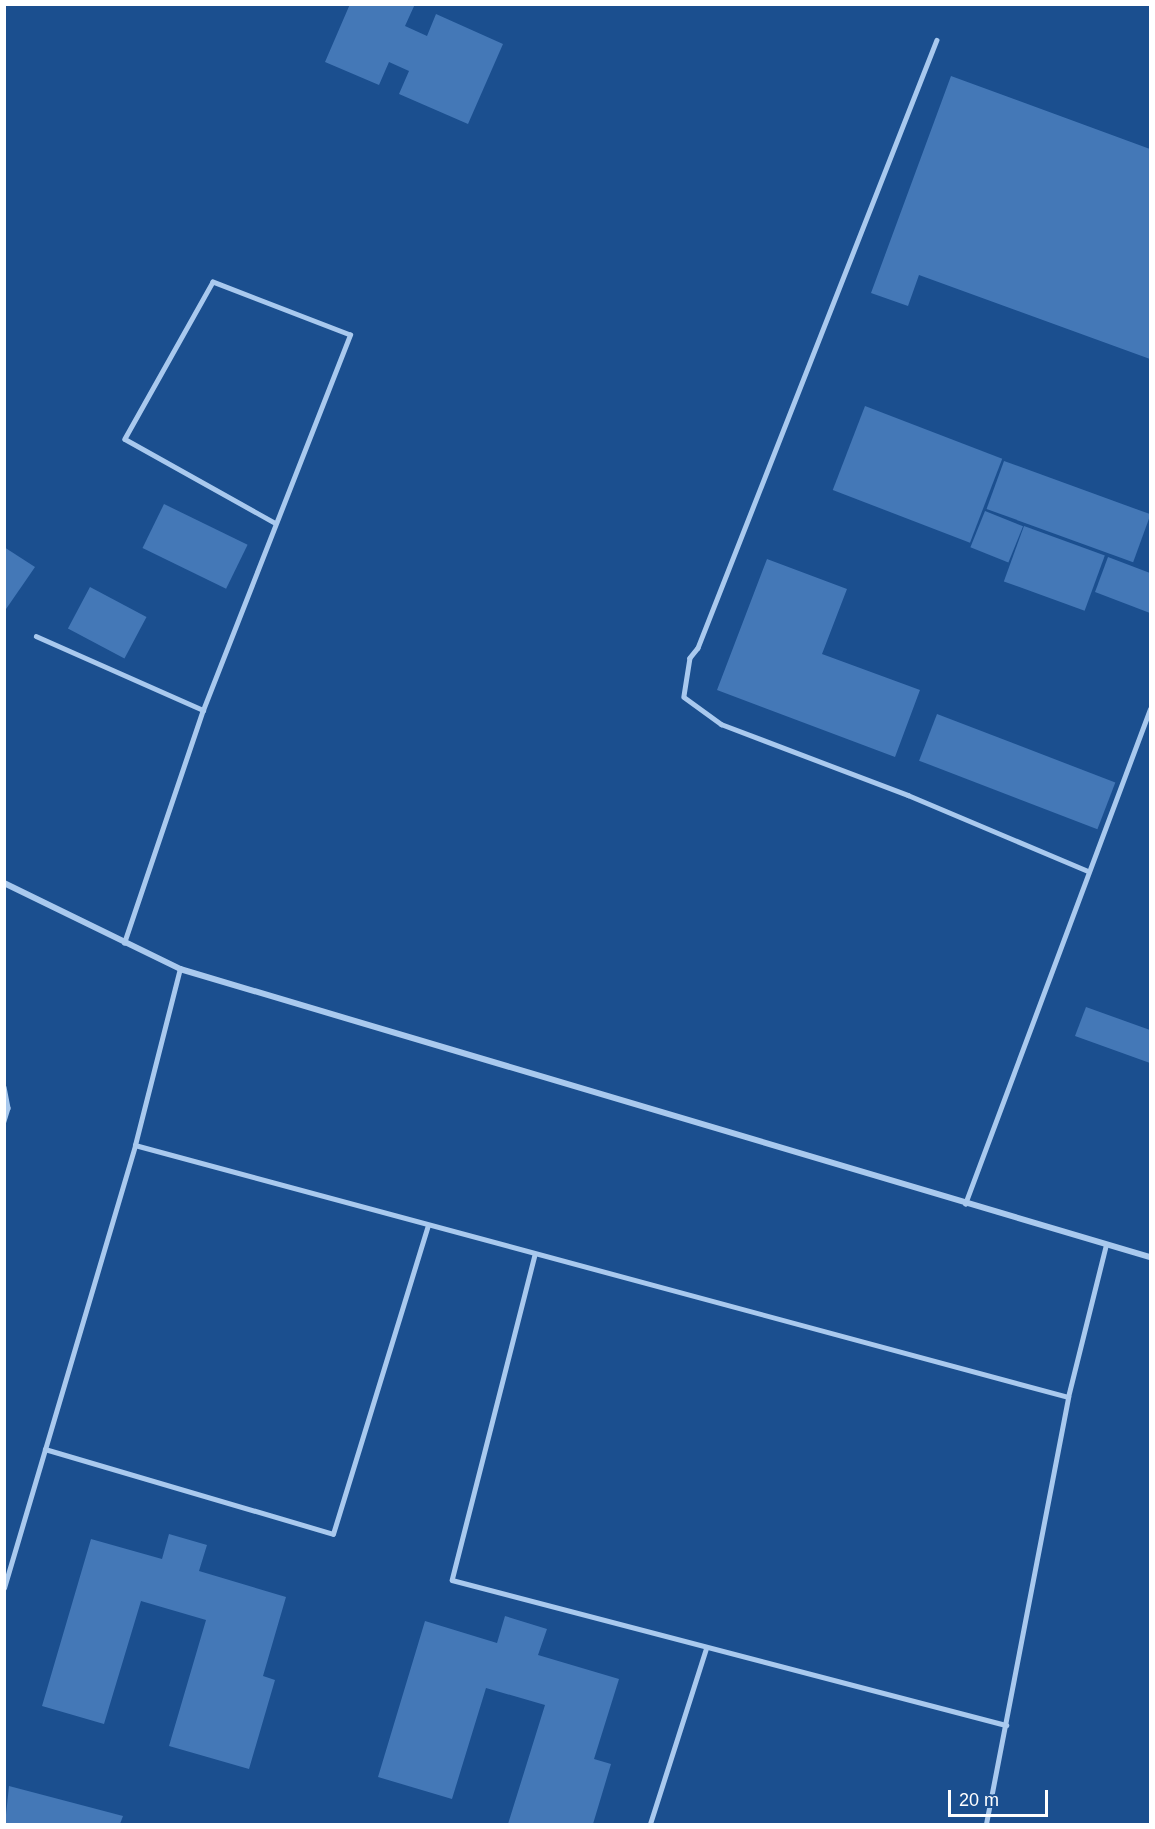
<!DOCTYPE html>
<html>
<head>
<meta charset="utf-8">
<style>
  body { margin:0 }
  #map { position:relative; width:1155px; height:1829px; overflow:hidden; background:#1b4f8f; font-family:Helvetica,sans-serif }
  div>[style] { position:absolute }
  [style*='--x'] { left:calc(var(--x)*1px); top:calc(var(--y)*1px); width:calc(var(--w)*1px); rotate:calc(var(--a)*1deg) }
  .building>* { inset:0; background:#4478b7; transform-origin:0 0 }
  .lane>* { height:4.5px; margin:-2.25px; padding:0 2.25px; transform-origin:2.25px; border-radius:2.25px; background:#a9c9ee }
  .street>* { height:6px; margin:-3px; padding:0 3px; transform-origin:3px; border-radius:3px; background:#a9c9ee }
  span { translate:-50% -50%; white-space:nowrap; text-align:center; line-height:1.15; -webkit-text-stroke:4.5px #1b4f8f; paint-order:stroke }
  .frame { position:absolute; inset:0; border:6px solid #fff; pointer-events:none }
  .scale { position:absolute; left:948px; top:1790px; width:100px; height:27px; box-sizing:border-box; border:3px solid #fff; border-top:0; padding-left:8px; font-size:18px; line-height:21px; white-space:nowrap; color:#fff; -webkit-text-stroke:4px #1b4f8f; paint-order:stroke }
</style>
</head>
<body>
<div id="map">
  <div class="building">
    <div style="clip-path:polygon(350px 4px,415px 4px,405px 26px,427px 36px,436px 14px,503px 44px,468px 124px,399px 94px,409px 71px,389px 62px,379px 85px,325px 62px)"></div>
    <div style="clip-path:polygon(951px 76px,1150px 149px,1150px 359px,919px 275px,908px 306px,871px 293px)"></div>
    <div style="left:865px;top:406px;width:147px;height:90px;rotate:21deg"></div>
    <div style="left:1004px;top:461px;width:156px;height:51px;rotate:20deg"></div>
    <div style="left:164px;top:504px;width:93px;height:49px;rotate:26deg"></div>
    <div style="left:985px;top:511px;width:41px;height:39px;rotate:22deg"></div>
    <div style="left:1024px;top:526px;width:86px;height:59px;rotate:20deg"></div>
    <div style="clip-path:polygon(4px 547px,35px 567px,4px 612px)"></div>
    <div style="clip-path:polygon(1108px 557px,1150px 573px,1150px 613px,1095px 592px)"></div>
    <div style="clip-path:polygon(767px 559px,847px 589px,822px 654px,920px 690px,895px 757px,717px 690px)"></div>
    <div style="left:90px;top:587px;width:64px;height:47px;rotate:28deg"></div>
    <div style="left:937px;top:714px;width:191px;height:50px;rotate:21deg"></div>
    <div style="clip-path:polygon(1086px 1007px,1150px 1030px,1150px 1063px,1075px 1036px)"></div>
    <div style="clip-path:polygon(169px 1534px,207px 1545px,199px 1571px,286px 1597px,263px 1676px,275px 1680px,249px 1769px,169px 1746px,206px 1620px,141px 1601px,104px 1724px,42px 1706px,91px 1539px,162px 1559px)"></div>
    <div style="clip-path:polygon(505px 1616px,547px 1629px,538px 1655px,619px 1679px,594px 1759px,611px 1764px,593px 1824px,508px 1824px,545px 1705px,486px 1688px,452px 1799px,378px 1777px,425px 1621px,497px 1643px)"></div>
    <div style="clip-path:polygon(9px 1786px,123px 1816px,120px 1824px,5px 1824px)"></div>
  </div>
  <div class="lane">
    <div style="--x:937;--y:40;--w:653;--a:111.46"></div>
    <div style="--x:698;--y:648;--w:13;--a:129"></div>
    <div style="--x:690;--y:658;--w:39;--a:99"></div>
    <div style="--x:684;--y:697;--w:46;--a:36.1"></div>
    <div style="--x:721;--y:724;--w:200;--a:20.8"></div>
    <div style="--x:908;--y:795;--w:195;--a:22.9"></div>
    <div style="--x:36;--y:636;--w:183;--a:23.9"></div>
    <div style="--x:124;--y:943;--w:246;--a:-71.3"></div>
    <div style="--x:203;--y:710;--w:403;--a:-68.6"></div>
    <div style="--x:350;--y:335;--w:147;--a:-158.9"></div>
    <div style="--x:213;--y:282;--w:180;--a:119.3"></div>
    <div style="--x:125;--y:439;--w:172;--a:29.2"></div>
    <div style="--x:4;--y:1087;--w:21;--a:79"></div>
    <div style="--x:8;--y:1108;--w:14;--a:107"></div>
    <div style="--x:135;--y:1145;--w:966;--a:15.11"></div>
    <div style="--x:965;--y:1204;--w:528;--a:-69.51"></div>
    <div style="--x:535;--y:1255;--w:335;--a:104.3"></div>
    <div style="--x:452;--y:1580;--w:573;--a:14.67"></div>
    <div style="--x:45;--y:1449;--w:300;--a:16.4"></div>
    <div style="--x:333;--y:1534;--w:322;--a:-72.9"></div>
    <div style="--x:4;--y:1588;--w:462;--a:-73.5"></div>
    <div style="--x:135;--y:1145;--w:182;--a:-75.7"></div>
    <div style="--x:650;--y:1824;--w:184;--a:-72.3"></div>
    <div style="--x:986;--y:1824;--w:435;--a:-79.1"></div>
    <div style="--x:1068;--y:1397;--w:157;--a:-76"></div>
  </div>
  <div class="street">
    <div style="--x:4;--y:883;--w:196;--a:26"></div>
    <div style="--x:180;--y:969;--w:1012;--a:16.54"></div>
  </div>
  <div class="frame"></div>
  <div class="scale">20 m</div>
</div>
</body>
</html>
